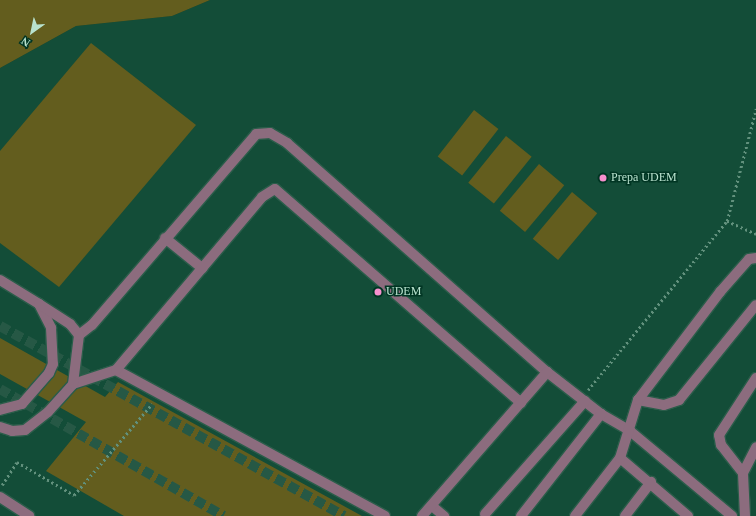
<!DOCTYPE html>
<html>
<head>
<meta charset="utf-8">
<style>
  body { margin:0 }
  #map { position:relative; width:756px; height:516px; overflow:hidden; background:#0c402d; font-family:Georgia,serif }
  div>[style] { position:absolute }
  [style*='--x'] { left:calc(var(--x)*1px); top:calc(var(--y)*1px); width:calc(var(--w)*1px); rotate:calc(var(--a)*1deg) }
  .built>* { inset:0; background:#134d38 }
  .green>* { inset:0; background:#635d1e; transform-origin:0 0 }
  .major-tunnel>* { height:10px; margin-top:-5px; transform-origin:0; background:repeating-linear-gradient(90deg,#265845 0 10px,transparent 0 15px) }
  .path>* { height:2.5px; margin-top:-1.25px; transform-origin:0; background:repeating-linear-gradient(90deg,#62917d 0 2px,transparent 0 5px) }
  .roads { filter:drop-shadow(1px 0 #2b5d4a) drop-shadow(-1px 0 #2b5d4a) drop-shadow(0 1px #2b5d4a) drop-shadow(0 -1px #2b5d4a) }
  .minor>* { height:10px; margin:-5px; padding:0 5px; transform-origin:5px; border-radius:5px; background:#8c6c7e }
  .dots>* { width:11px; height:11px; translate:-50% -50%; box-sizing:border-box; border:2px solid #003523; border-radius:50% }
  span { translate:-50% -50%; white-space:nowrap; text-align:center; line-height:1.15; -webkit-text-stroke:3px #003523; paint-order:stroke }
  .poi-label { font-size:12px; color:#b8e2ce }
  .left { translate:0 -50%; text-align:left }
  .north { position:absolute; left:12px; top:12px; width:40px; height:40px; -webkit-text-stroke:3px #003523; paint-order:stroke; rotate:213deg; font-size:11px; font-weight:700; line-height:16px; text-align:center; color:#b8e2ce }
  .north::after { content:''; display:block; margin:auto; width:14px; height:18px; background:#b8e2ce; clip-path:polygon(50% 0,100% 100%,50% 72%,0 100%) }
</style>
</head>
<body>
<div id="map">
  <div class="built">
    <div style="clip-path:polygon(210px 0,756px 0,756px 516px,0 516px,0 68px,76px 26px,172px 16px)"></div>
  </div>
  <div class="green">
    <div style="clip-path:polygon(0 0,210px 0,172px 16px,76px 26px,0 68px)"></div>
    <div style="clip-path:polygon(91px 43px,196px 125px,59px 287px,0 243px,0 151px)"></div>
    <div style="left:474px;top:110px;width:31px;height:59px;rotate:38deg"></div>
    <div style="left:506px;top:136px;width:33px;height:60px;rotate:39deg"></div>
    <div style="left:539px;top:164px;width:33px;height:61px;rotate:40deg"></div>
    <div style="left:572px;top:192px;width:33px;height:61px;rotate:40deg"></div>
    <div style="clip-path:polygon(0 338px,105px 397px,118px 382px,362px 516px,124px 516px,46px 471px,86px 422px,0 374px)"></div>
  </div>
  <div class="major-tunnel">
    <div style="--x:0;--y:326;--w:393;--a:28.9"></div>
    <div style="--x:0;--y:389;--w:257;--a:29.6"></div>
  </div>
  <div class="path">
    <div style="--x:727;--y:221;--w:32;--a:24"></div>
    <div style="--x:588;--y:390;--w:219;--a:-50.6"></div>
    <div style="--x:727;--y:221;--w:116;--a:-75.5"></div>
    <div style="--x:2;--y:485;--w:27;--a:-57"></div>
    <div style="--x:17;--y:462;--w:66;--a:30.1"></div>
    <div style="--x:74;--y:495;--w:120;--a:-49.4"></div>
  </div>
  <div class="roads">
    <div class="minor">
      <div style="--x:165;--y:238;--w:48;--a:39"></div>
      <div style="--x:0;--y:280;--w:46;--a:31.6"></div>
      <div style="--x:39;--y:304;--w:27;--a:63"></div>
      <div style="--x:51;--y:328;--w:36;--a:87"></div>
      <div style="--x:53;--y:364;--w:10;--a:114"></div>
      <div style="--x:49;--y:373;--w:41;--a:131.1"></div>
      <div style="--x:22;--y:404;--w:23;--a:165"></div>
      <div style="--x:79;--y:335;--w:16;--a:-38"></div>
      <div style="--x:92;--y:325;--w:252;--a:-49.3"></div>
      <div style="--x:256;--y:134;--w:14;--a:-4"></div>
      <div style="--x:270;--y:133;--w:20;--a:30"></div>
      <div style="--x:287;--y:143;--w:346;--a:41.4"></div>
      <div style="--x:547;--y:372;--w:68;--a:37.9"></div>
      <div style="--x:601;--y:414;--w:34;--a:30"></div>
      <div style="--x:630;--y:431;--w:133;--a:39.8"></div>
      <div style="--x:116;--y:370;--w:306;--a:28.5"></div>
      <div style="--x:73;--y:384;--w:45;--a:-18"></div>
      <div style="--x:116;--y:370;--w:226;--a:-49.8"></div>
      <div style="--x:262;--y:197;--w:15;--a:-32"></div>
      <div style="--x:275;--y:189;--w:326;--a:41"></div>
      <div style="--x:638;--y:400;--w:26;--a:11"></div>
      <div style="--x:664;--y:405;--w:16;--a:-18"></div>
      <div style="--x:679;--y:400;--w:122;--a:-51"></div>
      <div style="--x:0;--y:427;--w:13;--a:18"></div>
      <div style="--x:12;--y:431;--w:13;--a:-4"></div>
      <div style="--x:25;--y:430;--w:29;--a:-38"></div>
      <div style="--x:48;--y:412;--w:38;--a:-48"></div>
      <div style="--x:73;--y:384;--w:49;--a:-83"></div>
      <div style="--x:79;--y:335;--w:14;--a:-129"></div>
      <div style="--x:70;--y:324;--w:37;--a:-147"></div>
      <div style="--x:743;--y:473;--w:36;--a:-128"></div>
      <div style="--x:721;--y:445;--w:10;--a:-101"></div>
      <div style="--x:719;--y:435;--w:68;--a:-57"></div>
      <div style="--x:0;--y:497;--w:35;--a:33"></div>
      <div style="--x:432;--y:506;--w:16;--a:40"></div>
      <div style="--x:485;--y:514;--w:151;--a:-48.5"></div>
      <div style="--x:422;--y:516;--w:191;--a:-49"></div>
      <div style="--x:521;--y:516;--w:130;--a:-51.9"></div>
      <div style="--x:575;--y:516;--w:73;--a:-52.2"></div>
      <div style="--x:625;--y:516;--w:43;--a:-52.6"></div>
      <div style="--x:688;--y:516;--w:89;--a:-139.5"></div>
      <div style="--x:620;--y:458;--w:61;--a:-72.8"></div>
      <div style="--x:638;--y:400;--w:136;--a:-52.8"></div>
      <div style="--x:720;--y:292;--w:44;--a:-48.7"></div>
      <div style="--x:749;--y:259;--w:7;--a:-8"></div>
      <div style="--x:745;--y:516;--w:43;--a:-92.7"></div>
      <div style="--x:743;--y:473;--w:29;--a:-63"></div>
    </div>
  </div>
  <div class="dots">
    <div style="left:603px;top:178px;background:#f790ce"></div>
    <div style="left:378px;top:292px;background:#f790ce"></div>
  </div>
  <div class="poi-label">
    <span class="left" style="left:611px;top:178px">Prepa UDEM</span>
    <span class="left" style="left:386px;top:292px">UDEM</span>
  </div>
  <div class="north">N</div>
</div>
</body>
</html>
